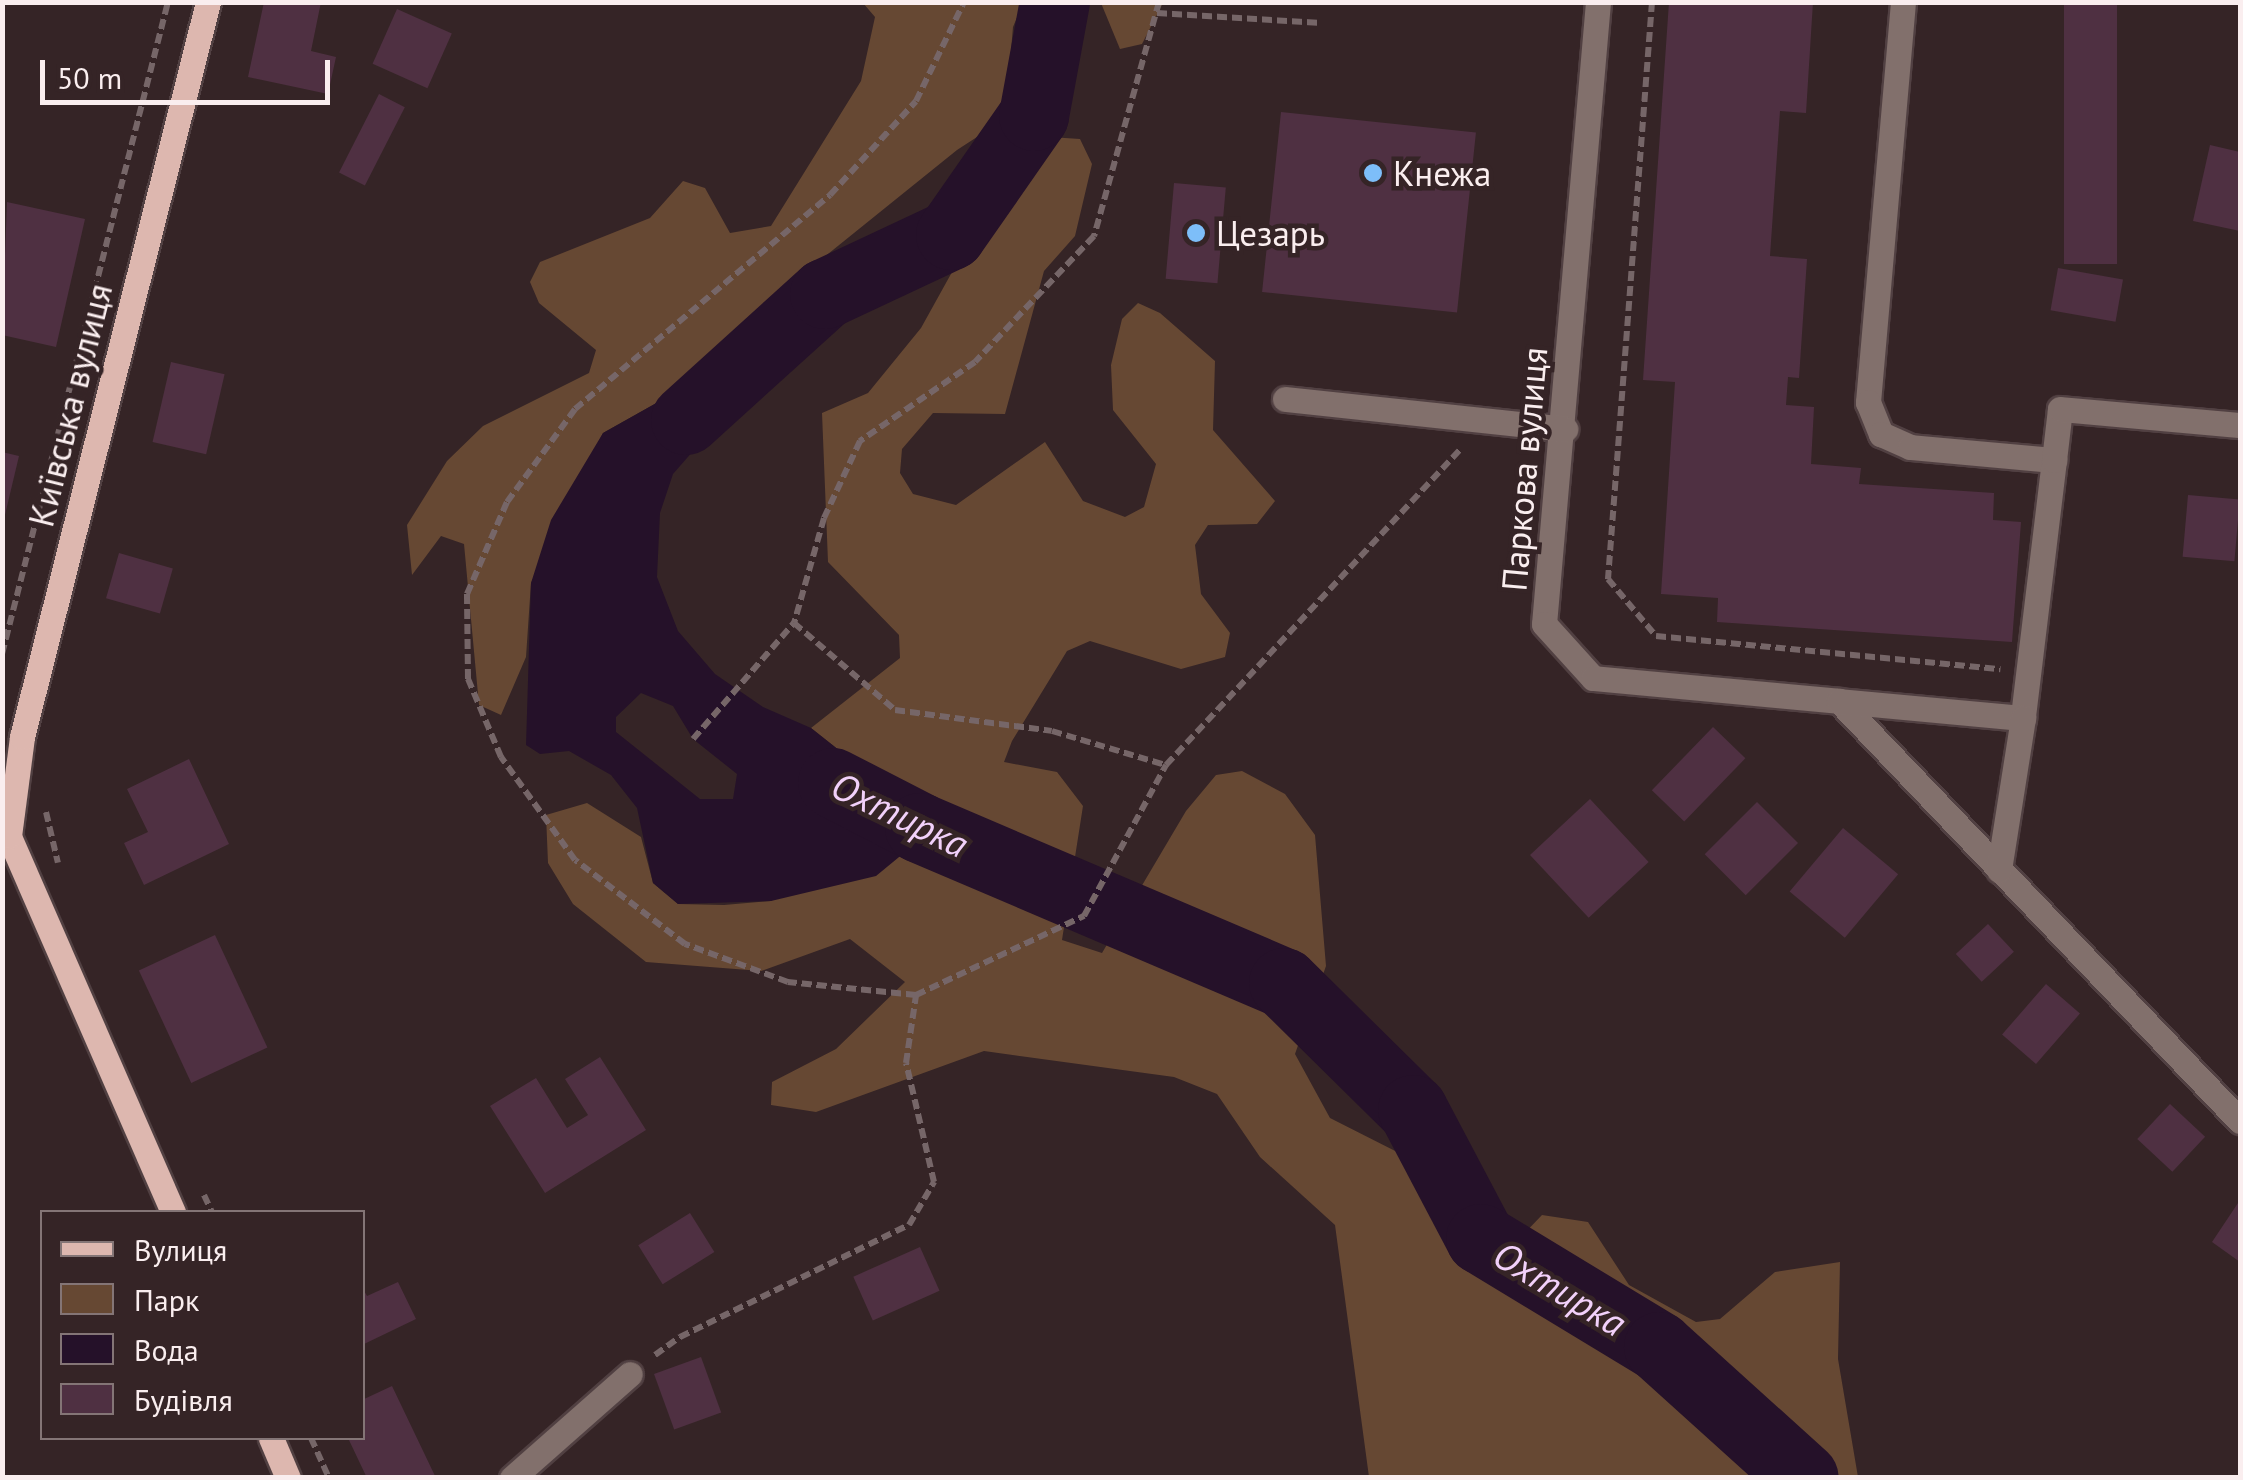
<!DOCTYPE html>
<html>
<head>
<meta charset="utf-8">
<style>
  body { margin:0 }
  #map { position:relative; width:2243px; height:1480px; overflow:hidden; background:#352426; font-family:"PT Sans",sans-serif }
  div>[style] { position:absolute }
  [style*='--x'] { left:calc(var(--x)*1px); top:calc(var(--y)*1px); width:calc(var(--w)*1px); rotate:calc(var(--a)*1deg) }
  .green>* { inset:0; background:#664833 }
  .water>* { inset:0; background:#251129 }
  .river>* { height:70px; margin:-35px; padding:0 35px; transform-origin:35px; border-radius:35px; background:#251129 }
  .building>* { inset:0; background:#4f3042; transform-origin:0 0 }
  .path>* { height:6px; margin-top:-3px; transform-origin:0; background:repeating-linear-gradient(90deg,#766668 0 10px,transparent 0 15px) }
  .roads { filter:drop-shadow(2px 0 #514042) drop-shadow(-2px 0 #514042) drop-shadow(0 2px #514042) drop-shadow(0 -2px #514042) }
  .minor>* { height:25px; margin:-12.5px; padding:0 12.5px; transform-origin:12.5px; border-radius:12.5px; background:#82706c }
  .major>* { height:25px; margin:-12.5px; padding:0 12.5px; transform-origin:12.5px; border-radius:12.5px; background:#ddb7af }
  .dots>* { width:28px; height:28px; translate:-50% -50%; box-sizing:border-box; border:5px solid #352426; border-radius:50% }
  span { translate:-50% -50%; white-space:nowrap; text-align:center; line-height:1.15; -webkit-text-stroke:9px #352426; paint-order:stroke }
  .poi-label { font-size:35px; color:#faeeef }
  .left { translate:0 -50%; text-align:left }
  .street-label { font-size:35px; color:#faeeef }
  .water-label { font-size:38px; color:#f2d1fa; font-style:italic }
  .frame { position:absolute; inset:0; border:5px solid #faeeef; pointer-events:none }
  .legend { position:absolute; left:40px; top:1210px; width:325px; height:230px; box-sizing:border-box; background:#352426; border:2px solid #847576; margin:0; padding:12px 18px; list-style:none; font-size:30px; color:#faeeef }
  .legend li { display:flex; align-items:center; gap:20px; height:50px }
  .legend b { width:50px; border:2px solid #847576 }
  .scale { position:absolute; left:40px; top:60px; width:290px; height:45px; box-sizing:border-box; border:5px solid #faeeef; border-top:0; padding-left:12px; font-size:30px; line-height:35px; white-space:nowrap; color:#faeeef; -webkit-text-stroke:8px #352426; paint-order:stroke }
</style>
</head>
<body>
<div id="map">
  <div class="green">
    <div style="clip-path:polygon(863px 3px,1023px 3px,1013px 27px,1009px 74px,1018px 120px,1035px 136px,1080px 139px,1092px 164px,1075px 236px,1044px 271px,1005px 414px,933px 413px,902px 449px,900px 473px,913px 494px,956px 505px,1045px 442px,1083px 501px,1125px 517px,1144px 507px,1156px 464px,1113px 410px,1111px 365px,1122px 319px,1138px 303px,1160px 313px,1215px 361px,1213px 430px,1275px 501px,1257px 524px,1208px 525px,1195px 545px,1201px 594px,1230px 633px,1225px 657px,1181px 669px,1090px 641px,1067px 651px,1012px 741px,1004px 762px,1057px 772px,1083px 806px,1062px 940px,1102px 953px,1186px 811px,1216px 775px,1242px 771px,1285px 794px,1315px 835px,1326px 966px,1295px 1054px,1330px 1118px,1411px 1159px,1453px 1247px,1496px 1263px,1542px 1215px,1588px 1222px,1629px 1285px,1696px 1322px,1720px 1319px,1775px 1272px,1840px 1262px,1838px 1359px,1858px 1477px,1369px 1477px,1335px 1225px,1260px 1157px,1217px 1094px,1174px 1077px,984px 1051px,816px 1112px,771px 1105px,772px 1082px,836px 1049px,905px 982px,850px 939px,761px 971px,646px 962px,573px 904px,548px 863px,546px 815px,587px 803px,641px 837px,653px 883px,678px 904px,724px 905px,771px 901px,907px 804px,811px 728px,900px 658px,899px 635px,828px 562px,822px 413px,868px 393px,921px 328px,1018px 153px,977px 137px,957px 150px,756px 312px,692px 383px,603px 433px,531px 583px,526px 657px,501px 715px,479px 705px,464px 544px,441px 536px,412px 575px,407px 525px,447px 461px,483px 426px,589px 373px,596px 350px,539px 303px,530px 282px,540px 262px,650px 218px,683px 181px,705px 188px,730px 233px,771px 226px,861px 81px,875px 17px)"></div>
    <div style="clip-path:polygon(1101px 3px,1163px 3px,1142px 44px,1120px 49px)"></div>
  </div>
  <div class="water">
    <div style="clip-path:polygon(evenodd,757px 358px,708px 434px,673px 474px,660px 513px,657px 577px,678px 631px,715px 674px,763px 707px,811px 728px,907px 804px,920px 828px,910px 848px,876px 876px,771px 901px,678px 904px,653px 883px,637px 808px,611px 775px,569px 751px,540px 754px,526px 745px,531px 583px,551px 520px,603px 433px,692px 383px,757px 358px,641px 693px,673px 706px,693px 739px,737px 774px,733px 799px,700px 799px,616px 732px,616px 717px,641px 693px)"></div>
  </div>
  <div class="river">
    <div style="--x:686;--y:420;--w:188;--a:-42.2"></div>
    <div style="--x:825;--y:294;--w:139;--a:-25.1"></div>
    <div style="--x:951;--y:235;--w:145;--a:-55.1"></div>
    <div style="--x:1034;--y:116;--w:116;--a:-79.6"></div>
    <div style="--x:833;--y:783;--w:98;--a:27.3"></div>
    <div style="--x:920;--y:828;--w:396;--a:23.1"></div>
    <div style="--x:1284;--y:983;--w:181;--a:44.6"></div>
    <div style="--x:1413;--y:1110;--w:146;--a:62.2"></div>
    <div style="--x:1481;--y:1239;--w:208;--a:31.2"></div>
    <div style="--x:1659;--y:1347;--w:195;--a:42.1"></div>
  </div>
  <div class="building">
    <div style="clip-path:polygon(264px 2px,321px 2px,311px 51px,336px 57px,328px 94px,248px 77px)"></div>
    <div style="clip-path:polygon(1669px 2px,1813px 2px,1806px 113px,1780px 111px,1770px 256px,1807px 259px,1799px 378px,1788px 377px,1786px 405px,1814px 407px,1811px 464px,1861px 468px,1859px 484px,1994px 493px,1993px 520px,2021px 522px,2012px 642px,1717px 622px,1718px 598px,1661px 594px,1675px 382px,1643px 380px)"></div>
    <div style="left:2064px;top:2px;width:53px;height:262px"></div>
    <div style="left:397px;top:9px;width:60px;height:60px;rotate:24deg"></div>
    <div style="left:379px;top:94px;width:29px;height:88px;rotate:27deg"></div>
    <div style="left:1281px;top:112px;width:196px;height:181px;rotate:6deg"></div>
    <div style="clip-path:polygon(2210px 145px,2240px 152px,2240px 231px,2193px 221px)"></div>
    <div style="left:1174px;top:183px;width:52px;height:96px;rotate:5deg"></div>
    <div style="clip-path:polygon(7px 202px,85px 219px,56px 347px,2px 335px)"></div>
    <div style="left:2058px;top:268px;width:66px;height:43px;rotate:10deg"></div>
    <div style="left:171px;top:362px;width:55px;height:82px;rotate:13deg"></div>
    <div style="clip-path:polygon(2px 452px,19px 456px,4px 519px,2px 519px)"></div>
    <div style="left:2188px;top:495px;width:52px;height:62px;rotate:5deg"></div>
    <div style="left:119px;top:553px;width:56px;height:47px;rotate:16deg"></div>
    <div style="left:1713px;top:727px;width:45px;height:88px;rotate:44deg"></div>
    <div style="clip-path:polygon(189px 759px,229px 844px,144px 885px,124px 843px,148px 832px,127px 789px)"></div>
    <div style="left:1590px;top:799px;width:86px;height:82px;rotate:47deg"></div>
    <div style="left:1757px;top:802px;width:58px;height:74px;rotate:45deg"></div>
    <div style="left:1843px;top:828px;width:72px;height:83px;rotate:40deg"></div>
    <div style="left:1988px;top:924px;width:38px;height:44px;rotate:47deg"></div>
    <div style="left:215px;top:935px;width:124px;height:84px;rotate:65deg"></div>
    <div style="left:2046px;top:984px;width:45px;height:67px;rotate:41deg"></div>
    <div style="clip-path:polygon(600px 1057px,646px 1130px,545px 1193px,490px 1106px,536px 1078px,567px 1128px,588px 1115px,565px 1079px)"></div>
    <div style="left:2170px;top:1104px;width:48px;height:48px;rotate:43deg"></div>
    <div style="clip-path:polygon(2240px 1200px,2240px 1262px,2212px 1242px)"></div>
    <div style="left:690px;top:1213px;width:46px;height:61px;rotate:58deg"></div>
    <div style="left:920px;top:1247px;width:48px;height:73px;rotate:66deg"></div>
    <div style="clip-path:polygon(398px 1282px,416px 1319px,362px 1345px,362px 1287px,367px 1296px)"></div>
    <div style="left:701px;top:1357px;width:59px;height:50px;rotate:70deg"></div>
    <div style="clip-path:polygon(392px 1386px,436px 1478px,367px 1478px,348px 1438px,362px 1438px,362px 1400px)"></div>
  </div>
  <div class="path">
    <div style="--x:1159;--y:2;--w:243;--a:105.5"></div>
    <div style="--x:1094;--y:236;--w:173;--a:133.4"></div>
    <div style="--x:975;--y:362;--w:140;--a:145.5"></div>
    <div style="--x:860;--y:441;--w:85;--a:115.1"></div>
    <div style="--x:824;--y:518;--w:109;--a:105.9"></div>
    <div style="--x:794;--y:623;--w:133;--a:40.7"></div>
    <div style="--x:895;--y:710;--w:158;--a:7.6"></div>
    <div style="--x:1052;--y:731;--w:118;--a:16.7"></div>
    <div style="--x:1652;--y:2;--w:579;--a:94.36"></div>
    <div style="--x:1608;--y:579;--w:75;--a:49.9"></div>
    <div style="--x:1656;--y:636;--w:346;--a:5.5"></div>
    <div style="--x:1157;--y:13;--w:165;--a:3.5"></div>
    <div style="--x:2;--y:654;--w:673;--a:-75.72"></div>
    <div style="--x:693;--y:739;--w:154;--a:-49"></div>
    <div style="--x:46;--y:812;--w:52;--a:76.8"></div>
    <div style="--x:916;--y:995;--w:129;--a:-174.2"></div>
    <div style="--x:788;--y:982;--w:110;--a:-159.7"></div>
    <div style="--x:685;--y:944;--w:138;--a:-142.6"></div>
    <div style="--x:575;--y:860;--w:127;--a:-125.7"></div>
    <div style="--x:501;--y:757;--w:85;--a:-112.9"></div>
    <div style="--x:468;--y:679;--w:85;--a:-90.7"></div>
    <div style="--x:467;--y:594;--w:100;--a:-66.5"></div>
    <div style="--x:507;--y:502;--w:115;--a:-53.8"></div>
    <div style="--x:575;--y:409;--w:333;--a:-40"></div>
    <div style="--x:830;--y:195;--w:127;--a:-47.5"></div>
    <div style="--x:916;--y:101;--w:110;--a:-64.1"></div>
    <div style="--x:204;--y:1195;--w:19;--a:65"></div>
    <div style="--x:655;--y:1355;--w:31;--a:-36"></div>
    <div style="--x:680;--y:1337;--w:255;--a:-26.1"></div>
    <div style="--x:909;--y:1225;--w:50;--a:-59.8"></div>
    <div style="--x:934;--y:1182;--w:122;--a:-103.2"></div>
    <div style="--x:906;--y:1063;--w:69;--a:-81.6"></div>
    <div style="--x:916;--y:995;--w:186;--a:-25.2"></div>
    <div style="--x:1084;--y:916;--w:172;--a:-61.5"></div>
    <div style="--x:1166;--y:765;--w:432;--a:-47"></div>
    <div style="--x:311;--y:1438;--w:44;--a:65.8"></div>
  </div>
  <div class="roads">
    <div class="minor">
      <div style="--x:1598;--y:2;--w:624;--a:94.96"></div>
      <div style="--x:1544;--y:624;--w:73;--a:47.8"></div>
      <div style="--x:1593;--y:678;--w:247;--a:5.3"></div>
      <div style="--x:1839;--y:701;--w:581;--a:46.33"></div>
      <div style="--x:1903;--y:2;--w:402;--a:95"></div>
      <div style="--x:1868;--y:402;--w:35;--a:68"></div>
      <div style="--x:1881;--y:434;--w:32;--a:24"></div>
      <div style="--x:1910;--y:447;--w:145;--a:5.2"></div>
      <div style="--x:2054;--y:460;--w:260;--a:96.9"></div>
      <div style="--x:1285;--y:399;--w:282;--a:6.1"></div>
      <div style="--x:2054;--y:460;--w:51;--a:-83.3"></div>
      <div style="--x:2060;--y:409;--w:181;--a:5.1"></div>
      <div style="--x:1839;--y:701;--w:185;--a:5.3"></div>
      <div style="--x:2023;--y:718;--w:154;--a:99"></div>
      <div style="--x:512;--y:1478;--w:157;--a:-41.4"></div>
    </div>
    <div class="major">
      <div style="--x:173;--y:1212;--w:410;--a:-113.6"></div>
      <div style="--x:9;--y:836;--w:100;--a:-82.5"></div>
      <div style="--x:22;--y:737;--w:758;--a:-75.8"></div>
      <div style="--x:271;--y:1438;--w:43;--a:67"></div>
    </div>
  </div>
  <div class="dots">
    <div style="left:1373px;top:173px;background:#7dbef9"></div>
    <div style="left:1196px;top:233px;background:#7dbef9"></div>
  </div>
  <div class="poi-label">
    <span class="left" style="left:1393px;top:173px">Кнежа</span>
    <span class="left" style="left:1216px;top:233px">Цезарь</span>
  </div>
  <div class="street-label">
    <span style="left:70px;top:405px;rotate:-76deg">Київська вулиця</span>
    <span style="left:1524px;top:469px;rotate:-85deg">Паркова вулиця</span>
  </div>
  <div class="water-label">
    <span style="left:900px;top:814px;rotate:26deg">Охтирка</span>
    <span style="left:1560px;top:1288px;rotate:31deg">Охтирка</span>
  </div>
  <div class="frame"></div>
  <ul class="legend">
  <li><b style="height:12px;background:#ddb7af"></b>Вулиця</li>
  <li><b style="height:28px;background:#664833"></b>Парк</li>
  <li><b style="height:28px;background:#251129"></b>Вода</li>
  <li><b style="height:28px;background:#4f3042"></b>Будівля</li>
  </ul>
  <div class="scale">50 m</div>
</div>
</body>
</html>
